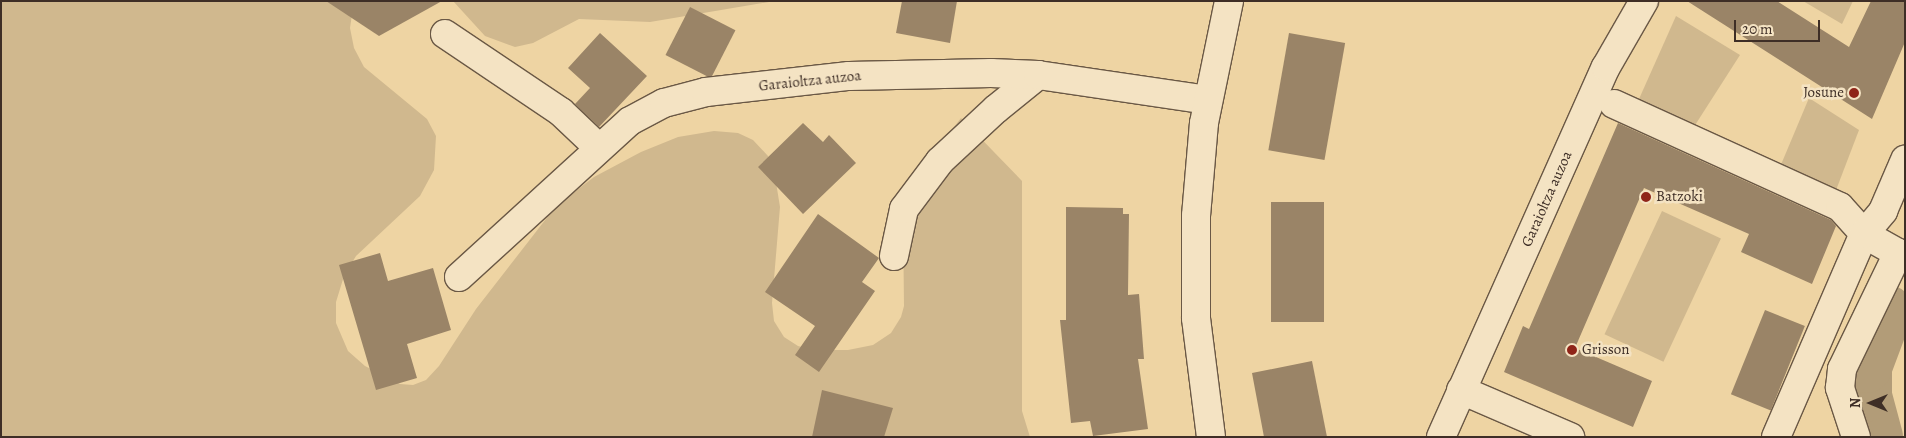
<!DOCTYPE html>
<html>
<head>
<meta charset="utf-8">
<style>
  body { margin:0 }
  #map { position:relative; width:1906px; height:438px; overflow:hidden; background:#eed4a3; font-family:Alegreya,serif }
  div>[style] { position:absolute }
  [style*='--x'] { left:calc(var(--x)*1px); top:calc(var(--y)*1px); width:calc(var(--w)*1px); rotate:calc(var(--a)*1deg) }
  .green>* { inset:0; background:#d0b88e; transform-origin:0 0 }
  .river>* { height:52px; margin:-26px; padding:0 26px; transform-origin:26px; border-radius:26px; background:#b29c78 }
  .building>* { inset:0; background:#9a8467; transform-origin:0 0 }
  .roads { filter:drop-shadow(1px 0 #6a5845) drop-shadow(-1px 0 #6a5845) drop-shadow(0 1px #6a5845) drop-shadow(0 -1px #6a5845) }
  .minor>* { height:28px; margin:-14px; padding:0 14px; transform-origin:14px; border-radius:14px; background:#f4e3c3 }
  .dots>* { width:14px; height:14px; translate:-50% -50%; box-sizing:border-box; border:2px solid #f4e3c3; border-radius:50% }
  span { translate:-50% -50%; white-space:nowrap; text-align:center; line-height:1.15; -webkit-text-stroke:5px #f4e3c3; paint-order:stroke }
  .street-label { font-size:15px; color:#3e2e26 }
  .poi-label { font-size:15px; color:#3e2e26 }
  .right { translate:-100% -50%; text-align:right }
  .left { translate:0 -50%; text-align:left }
  .frame { position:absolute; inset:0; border:2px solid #3e2e26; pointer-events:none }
  .north { position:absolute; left:1846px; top:378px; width:50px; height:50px; -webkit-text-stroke:4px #f4e3c3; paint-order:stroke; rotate:270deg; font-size:14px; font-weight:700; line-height:20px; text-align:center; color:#3e2e26 }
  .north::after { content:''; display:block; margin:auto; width:18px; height:22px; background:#3e2e26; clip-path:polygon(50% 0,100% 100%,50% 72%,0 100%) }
  .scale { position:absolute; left:1734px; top:20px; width:86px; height:22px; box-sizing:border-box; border:2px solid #3e2e26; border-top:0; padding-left:6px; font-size:15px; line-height:18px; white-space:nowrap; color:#3e2e26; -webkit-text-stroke:4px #f4e3c3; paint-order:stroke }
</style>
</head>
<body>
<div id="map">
  <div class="green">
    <div style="clip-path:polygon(1px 1px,354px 1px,350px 28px,354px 48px,364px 67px,427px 119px,436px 136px,434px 170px,420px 196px,356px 256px,344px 276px,336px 302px,336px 323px,348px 351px,365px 366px,400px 384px,413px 385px,426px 380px,439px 366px,476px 309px,556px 206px,594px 177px,641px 152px,678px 137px,714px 131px,738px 133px,753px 140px,768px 156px,774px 170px,780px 207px,772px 303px,774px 321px,784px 337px,798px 346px,814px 350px,848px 350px,873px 345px,891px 333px,901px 317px,904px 306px,903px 217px,921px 170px,961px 118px,1022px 181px,1022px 411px,1030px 437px,1px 437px)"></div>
    <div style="clip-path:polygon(453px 1px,775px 1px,650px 22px,579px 19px,533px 43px,515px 47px,485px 36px)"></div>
    <div style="clip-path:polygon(1803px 1px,1853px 1px,1842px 24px)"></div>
    <div style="clip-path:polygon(1676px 16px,1740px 55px,1690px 133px,1635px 108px)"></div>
    <div style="clip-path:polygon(1809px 98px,1859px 130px,1833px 198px,1777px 174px)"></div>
    <div style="left:1662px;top:211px;width:65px;height:136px;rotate:25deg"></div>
  </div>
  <div class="river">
    <div style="--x:1877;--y:437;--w:42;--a:-105"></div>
    <div style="--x:1866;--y:396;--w:29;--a:-90"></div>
    <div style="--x:1866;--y:367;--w:60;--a:-69.4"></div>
  </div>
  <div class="building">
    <div style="clip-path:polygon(326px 1px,442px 1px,379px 36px)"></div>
    <div style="clip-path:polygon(902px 1px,957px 1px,950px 43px,896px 33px)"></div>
    <div style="clip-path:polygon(1687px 1px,1777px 1px,1849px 47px,1871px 1px,1905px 1px,1905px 42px,1872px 119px)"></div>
    <div style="left:690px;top:7px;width:51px;height:54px;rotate:27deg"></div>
    <div style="clip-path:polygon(600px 33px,647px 76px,599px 127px,575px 104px,590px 88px,568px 68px)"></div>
    <div style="left:1289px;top:33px;width:57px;height:119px;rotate:10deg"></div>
    <div style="clip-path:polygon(803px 123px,823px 142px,829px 135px,856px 163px,803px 214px,758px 167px)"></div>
    <div style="clip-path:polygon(1618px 123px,1831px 220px,1836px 226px,1812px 284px,1741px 252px,1749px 234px,1644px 188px,1575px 348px,1652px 381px,1633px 427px,1504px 372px,1523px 326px,1529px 329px)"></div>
    <div style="left:1271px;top:202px;width:53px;height:120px"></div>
    <div style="clip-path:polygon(1066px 207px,1123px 208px,1123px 214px,1129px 214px,1128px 295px,1139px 294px,1144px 359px,1138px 359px,1148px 429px,1093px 436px,1090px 421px,1071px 423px,1060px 320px,1066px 320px)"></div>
    <div style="clip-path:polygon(818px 214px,879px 258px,862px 282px,875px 291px,819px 372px,795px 355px,815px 326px,765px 292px)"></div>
    <div style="clip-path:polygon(380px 253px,388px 281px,433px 268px,451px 330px,407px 344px,417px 378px,376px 390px,339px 265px)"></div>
    <div style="left:1765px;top:310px;width:43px;height:91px;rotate:22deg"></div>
    <div style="clip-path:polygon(1312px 361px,1327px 437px,1264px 437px,1252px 373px)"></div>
    <div style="clip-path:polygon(822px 390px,893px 408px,884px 437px,812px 437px)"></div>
  </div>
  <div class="roads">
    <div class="minor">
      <div style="--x:445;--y:34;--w:140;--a:33.9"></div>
      <div style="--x:561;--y:112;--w:52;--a:43.5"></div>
      <div style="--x:1614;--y:104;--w:248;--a:24.5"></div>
      <div style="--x:1840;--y:207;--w:36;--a:48"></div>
      <div style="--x:1864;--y:234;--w:47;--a:29.3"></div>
      <div style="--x:894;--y:256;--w:48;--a:-78"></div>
      <div style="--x:904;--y:209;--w:60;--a:-53.1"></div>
      <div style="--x:940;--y:161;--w:76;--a:-42.9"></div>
      <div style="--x:996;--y:109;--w:54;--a:-39"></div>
      <div style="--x:459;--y:277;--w:231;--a:-42.4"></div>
      <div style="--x:630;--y:121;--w:38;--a:-28"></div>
      <div style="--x:664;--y:103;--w:43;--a:-14.7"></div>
      <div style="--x:706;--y:92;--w:144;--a:-6.4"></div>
      <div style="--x:849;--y:76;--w:142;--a:-1.2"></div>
      <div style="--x:991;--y:73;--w:47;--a:2.4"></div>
      <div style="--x:1038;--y:75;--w:172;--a:8.4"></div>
      <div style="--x:1461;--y:390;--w:119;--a:23.3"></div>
      <div style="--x:1211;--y:437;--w:120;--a:-97.2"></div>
      <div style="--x:1196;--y:318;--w:102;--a:-90"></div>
      <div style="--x:1196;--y:216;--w:93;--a:-85.1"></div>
      <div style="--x:1204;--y:123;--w:125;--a:-78.4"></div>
      <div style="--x:1441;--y:437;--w:405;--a:-66"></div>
      <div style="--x:1606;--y:67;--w:76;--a:-60.1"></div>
      <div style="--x:1776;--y:437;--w:221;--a:-66.6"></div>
      <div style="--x:1864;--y:234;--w:30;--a:-50"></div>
      <div style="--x:1883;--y:211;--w:56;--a:-66.7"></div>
      <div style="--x:1856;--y:437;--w:52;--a:-108.1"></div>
      <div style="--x:1840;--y:388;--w:19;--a:-84"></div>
      <div style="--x:1842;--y:369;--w:129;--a:-64.2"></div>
    </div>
  </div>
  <div class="dots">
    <div style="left:1854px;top:93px;background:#8f2418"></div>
    <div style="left:1646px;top:197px;background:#8f2418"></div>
    <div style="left:1572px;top:350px;background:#8f2418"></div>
  </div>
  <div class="street-label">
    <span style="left:810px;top:81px;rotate:-6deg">Garaioltza auzoa</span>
    <span style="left:1547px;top:199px;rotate:-66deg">Garaioltza auzoa</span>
  </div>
  <div class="poi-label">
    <span class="right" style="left:1844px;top:93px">Josune</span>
    <span class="left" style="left:1656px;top:197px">Batzoki</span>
    <span class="left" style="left:1582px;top:350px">Grisson</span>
  </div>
  <div class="frame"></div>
  <div class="north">N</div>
  <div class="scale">20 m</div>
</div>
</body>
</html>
